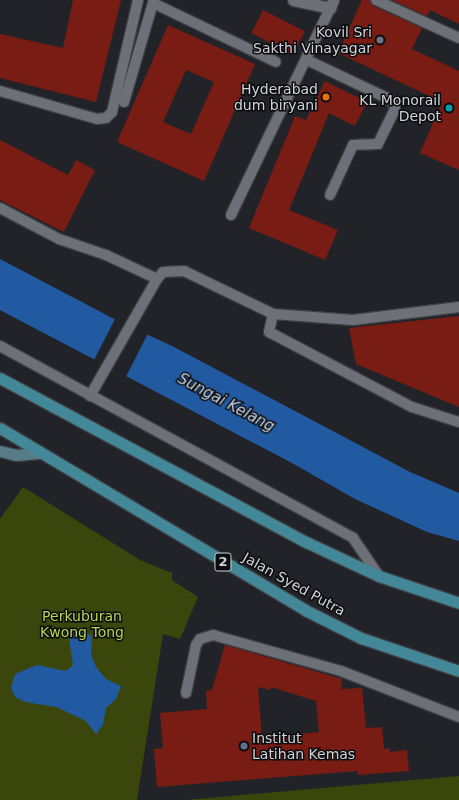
<!DOCTYPE html>
<html>
<head>
<meta charset="utf-8">
<style>
  body { margin:0 }
  #map { position:relative; width:459px; height:800px; overflow:hidden; background:#212328; font-family:"DejaVu Sans",sans-serif }
  div>[style] { position:absolute }
  [style*='--x'] { left:calc(var(--x)*1px); top:calc(var(--y)*1px); width:calc(var(--w)*1px); rotate:calc(var(--a)*1deg) }
  .green>* { inset:0; background:#3b460c }
  .water>* { inset:0; background:#225aa1 }
  .pier>* { inset:0; background:#212328; transform-origin:0 0 }
  .building>* { inset:0; background:#791c14; transform-origin:0 0 }
  .roads { filter:drop-shadow(1px 0 #3d3f44) drop-shadow(-1px 0 #3d3f44) drop-shadow(0 1px #3d3f44) drop-shadow(0 -1px #3d3f44) }
  .service>* { height:10px; margin:-5px; padding:0 5px; transform-origin:5px; border-radius:5px; background:#6d7076 }
  .minor>* { height:11px; margin:-5.5px; padding:0 5.5px; transform-origin:5.5px; border-radius:5.5px; background:#6d7076 }
  .secondary>* { height:11px; margin:-5.5px; padding:0 5.5px; transform-origin:5.5px; border-radius:5.5px; background:#587c87 }
  .primary>* { height:11px; margin:-5.5px; padding:0 5.5px; transform-origin:5.5px; border-radius:5.5px; background:#428898 }
  .dots>* { width:11px; height:11px; translate:-50% -50%; box-sizing:border-box; border:2px solid #0b0c0f; border-radius:50% }
  span { translate:-50% -50%; white-space:nowrap; text-align:center; line-height:1.15; -webkit-text-stroke:3px #0b0c0f; paint-order:stroke }
  .shield-label span { padding:1px 3px; background:#0b0c0f; border:1px solid; border-radius:3px; -webkit-text-stroke-width:0 }
  .shield-label { font-size:13px; color:#d0d2d5; font-weight:700 }
  .poi-label { font-size:14px; color:#d0d2d5 }
  .right { translate:-100% -50%; text-align:right }
  .left { translate:0 -50%; text-align:left }
  .street-label { font-size:14px; color:#d0d2d5 }
  .park-label { font-size:14px; color:#bad551 }
  .water-label { font-size:15px; color:#c8d7ea; font-style:italic }
</style>
</head>
<body>
<div id="map">
  <div class="green">
    <div style="clip-path:polygon(23px 487px,140px 560px,172px 573px,172px 580px,198px 597px,180px 639px,163px 634px,137px 800px,0 800px,0 519px)"></div>
    <div style="clip-path:polygon(459px 776px,459px 800px,186px 800px)"></div>
  </div>
  <div class="water">
    <div style="clip-path:polygon(0 259px,116px 320px,174px 347px,410px 472px,459px 493px,459px 541px,427px 532px,355px 499px,292px 463px,0 310px)"></div>
    <div style="clip-path:polygon(80px 629px,92px 636px,91px 654px,96px 667px,106px 679px,121px 686px,116px 699px,106px 708px,103px 725px,96px 734px,86px 721px,56px 707px,25px 702px,15px 697px,11px 688px,15px 674px,37px 665px,66px 671px,73px 665px,69px 639px)"></div>
  </div>
  <div class="pier">
    <div style="left:116px;top:317px;width:36px;height:49px;rotate:27deg"></div>
  </div>
  <div class="building">
    <div style="clip-path:polygon(73px 0,121px 0,96px 102px,0 78px,0 34px,63px 48px)"></div>
    <div style="clip-path:polygon(362px 0,370px 0,373px 6px,422px 28px,412px 49px,459px 71px,459px 170px,420px 153px,442px 102px,338px 53px)"></div>
    <div style="clip-path:polygon(392px 0,459px 0,459px 24px,430px 10px,427px 16px)"></div>
    <div style="left:263px;top:10px;width:47px;height:26px;rotate:27deg"></div>
    <div style="clip-path:polygon(evenodd,168px 25px,255px 64px,204px 181px,117px 142px,168px 25px,186px 70px,214px 82px,191px 134px,163px 122px,186px 70px)"></div>
    <div style="clip-path:polygon(325px 81px,367px 102px,355px 126px,329px 113px,289px 210px,338px 230px,325px 260px,249px 228px,295px 116px,306px 120px)"></div>
    <div style="clip-path:polygon(0 140px,68px 175px,76px 160px,95px 170px,64px 232px,0 200px)"></div>
    <div style="clip-path:polygon(459px 316px,459px 407px,356px 364px,349px 328px)"></div>
    <div style="clip-path:polygon(evenodd,225px 645px,342px 679px,341px 689px,362px 688px,366px 728px,382px 727px,384px 749px,390px 748px,390px 752px,407px 750px,409px 771px,358px 775px,358px 771px,157px 787px,154px 749px,163px 748px,160px 713px,207px 709px,206px 691px,212px 690px,225px 645px,258px 687px,270px 690px,271px 687px,316px 701px,319px 732px,262px 737px,258px 687px)"></div>
  </div>
  <div class="roads">
    <div class="service">
      <div style="--x:154;--y:0;--w:3;--a:108"></div>
      <div style="--x:153;--y:3;--w:136;--a:25.6"></div>
      <div style="--x:376;--y:0;--w:91;--a:24.6"></div>
      <div style="--x:307;--y:60;--w:86;--a:25.4"></div>
      <div style="--x:385;--y:97;--w:11;--a:38"></div>
      <div style="--x:394;--y:104;--w:5;--a:79"></div>
      <div style="--x:395;--y:109;--w:39;--a:116"></div>
      <div style="--x:378;--y:144;--w:25;--a:178"></div>
      <div style="--x:353;--y:145;--w:55;--a:114.7"></div>
      <div style="--x:0;--y:91;--w:101;--a:16.1"></div>
      <div style="--x:97;--y:119;--w:9;--a:-6"></div>
      <div style="--x:106;--y:118;--w:8;--a:-45"></div>
      <div style="--x:112;--y:112;--w:115;--a:-76.9"></div>
      <div style="--x:124;--y:102;--w:103;--a:-73.7"></div>
      <div style="--x:0;--y:208;--w:67;--a:27.7"></div>
      <div style="--x:59;--y:239;--w:50;--a:18.8"></div>
      <div style="--x:106;--y:255;--w:56;--a:25.2"></div>
      <div style="--x:157;--y:279;--w:9;--a:-49"></div>
      <div style="--x:163;--y:272;--w:21;--a:-3"></div>
      <div style="--x:184;--y:271;--w:99;--a:25.8"></div>
      <div style="--x:273;--y:314;--w:18;--a:103"></div>
      <div style="--x:269;--y:332;--w:161;--a:27.7"></div>
      <div style="--x:412;--y:407;--w:49;--a:17.7"></div>
      <div style="--x:231;--y:215;--w:229;--a:-64.4"></div>
      <div style="--x:273;--y:314;--w:80;--a:4.3"></div>
      <div style="--x:353;--y:320;--w:107;--a:-7"></div>
      <div style="--x:0;--y:346;--w:402;--a:28.5"></div>
      <div style="--x:353;--y:538;--w:46;--a:55.6"></div>
      <div style="--x:90;--y:396;--w:135;--a:-60.2"></div>
      <div style="--x:186;--y:693;--w:49;--a:-78.2"></div>
      <div style="--x:196;--y:645;--w:7;--a:-56"></div>
      <div style="--x:200;--y:639;--w:14;--a:-17"></div>
      <div style="--x:213;--y:635;--w:133;--a:15.7"></div>
      <div style="--x:341;--y:671;--w:127;--a:21.3"></div>
    </div>
    <div class="minor">
      <div style="--x:293;--y:0;--w:38;--a:12"></div>
      <div style="--x:330;--y:8;--w:9;--a:-69"></div>
    </div>
    <div class="secondary">
      <div style="--x:0;--y:451;--w:16;--a:14"></div>
      <div style="--x:16;--y:455;--w:25;--a:-5"></div>
    </div>
    <div class="primary">
      <div style="--x:0;--y:378;--w:347;--a:28.2"></div>
      <div style="--x:306;--y:542;--w:81;--a:25"></div>
      <div style="--x:379;--y:576;--w:84;--a:18.6"></div>
      <div style="--x:0;--y:428;--w:355;--a:30.8"></div>
      <div style="--x:305;--y:610;--w:63;--a:26.6"></div>
      <div style="--x:361;--y:638;--w:103;--a:18.6"></div>
    </div>
  </div>
  <div class="dots">
    <div style="left:380px;top:40px;background:#6b7280"></div>
    <div style="left:326px;top:97px;background:#e8710a"></div>
    <div style="left:449px;top:108px;background:#0f9aa8"></div>
    <div style="left:244px;top:746px;background:#5c6f8a"></div>
  </div>
  <div class="shield-label">
    <span style="left:223px;top:562px">2</span>
  </div>
  <div class="poi-label">
    <span class="right" style="left:372px;top:40px">Kovil Sri<br>Sakthi Vinayagar</span>
    <span class="right" style="left:318px;top:97px">Hyderabad<br>dum biryani</span>
    <span class="right" style="left:441px;top:108px">KL Monorail<br>Depot</span>
    <span class="left" style="left:252px;top:746px">Institut<br>Latihan Kemas</span>
  </div>
  <div class="street-label">
    <span style="left:294px;top:584px;rotate:29deg">Jalan Syed Putra</span>
  </div>
  <div class="park-label">
    <span style="left:82px;top:624px">Perkuburan<br>Kwong Tong</span>
  </div>
  <div class="water-label">
    <span style="left:226px;top:403px;rotate:28deg">Sungai Kelang</span>
  </div>
</div>
</body>
</html>
